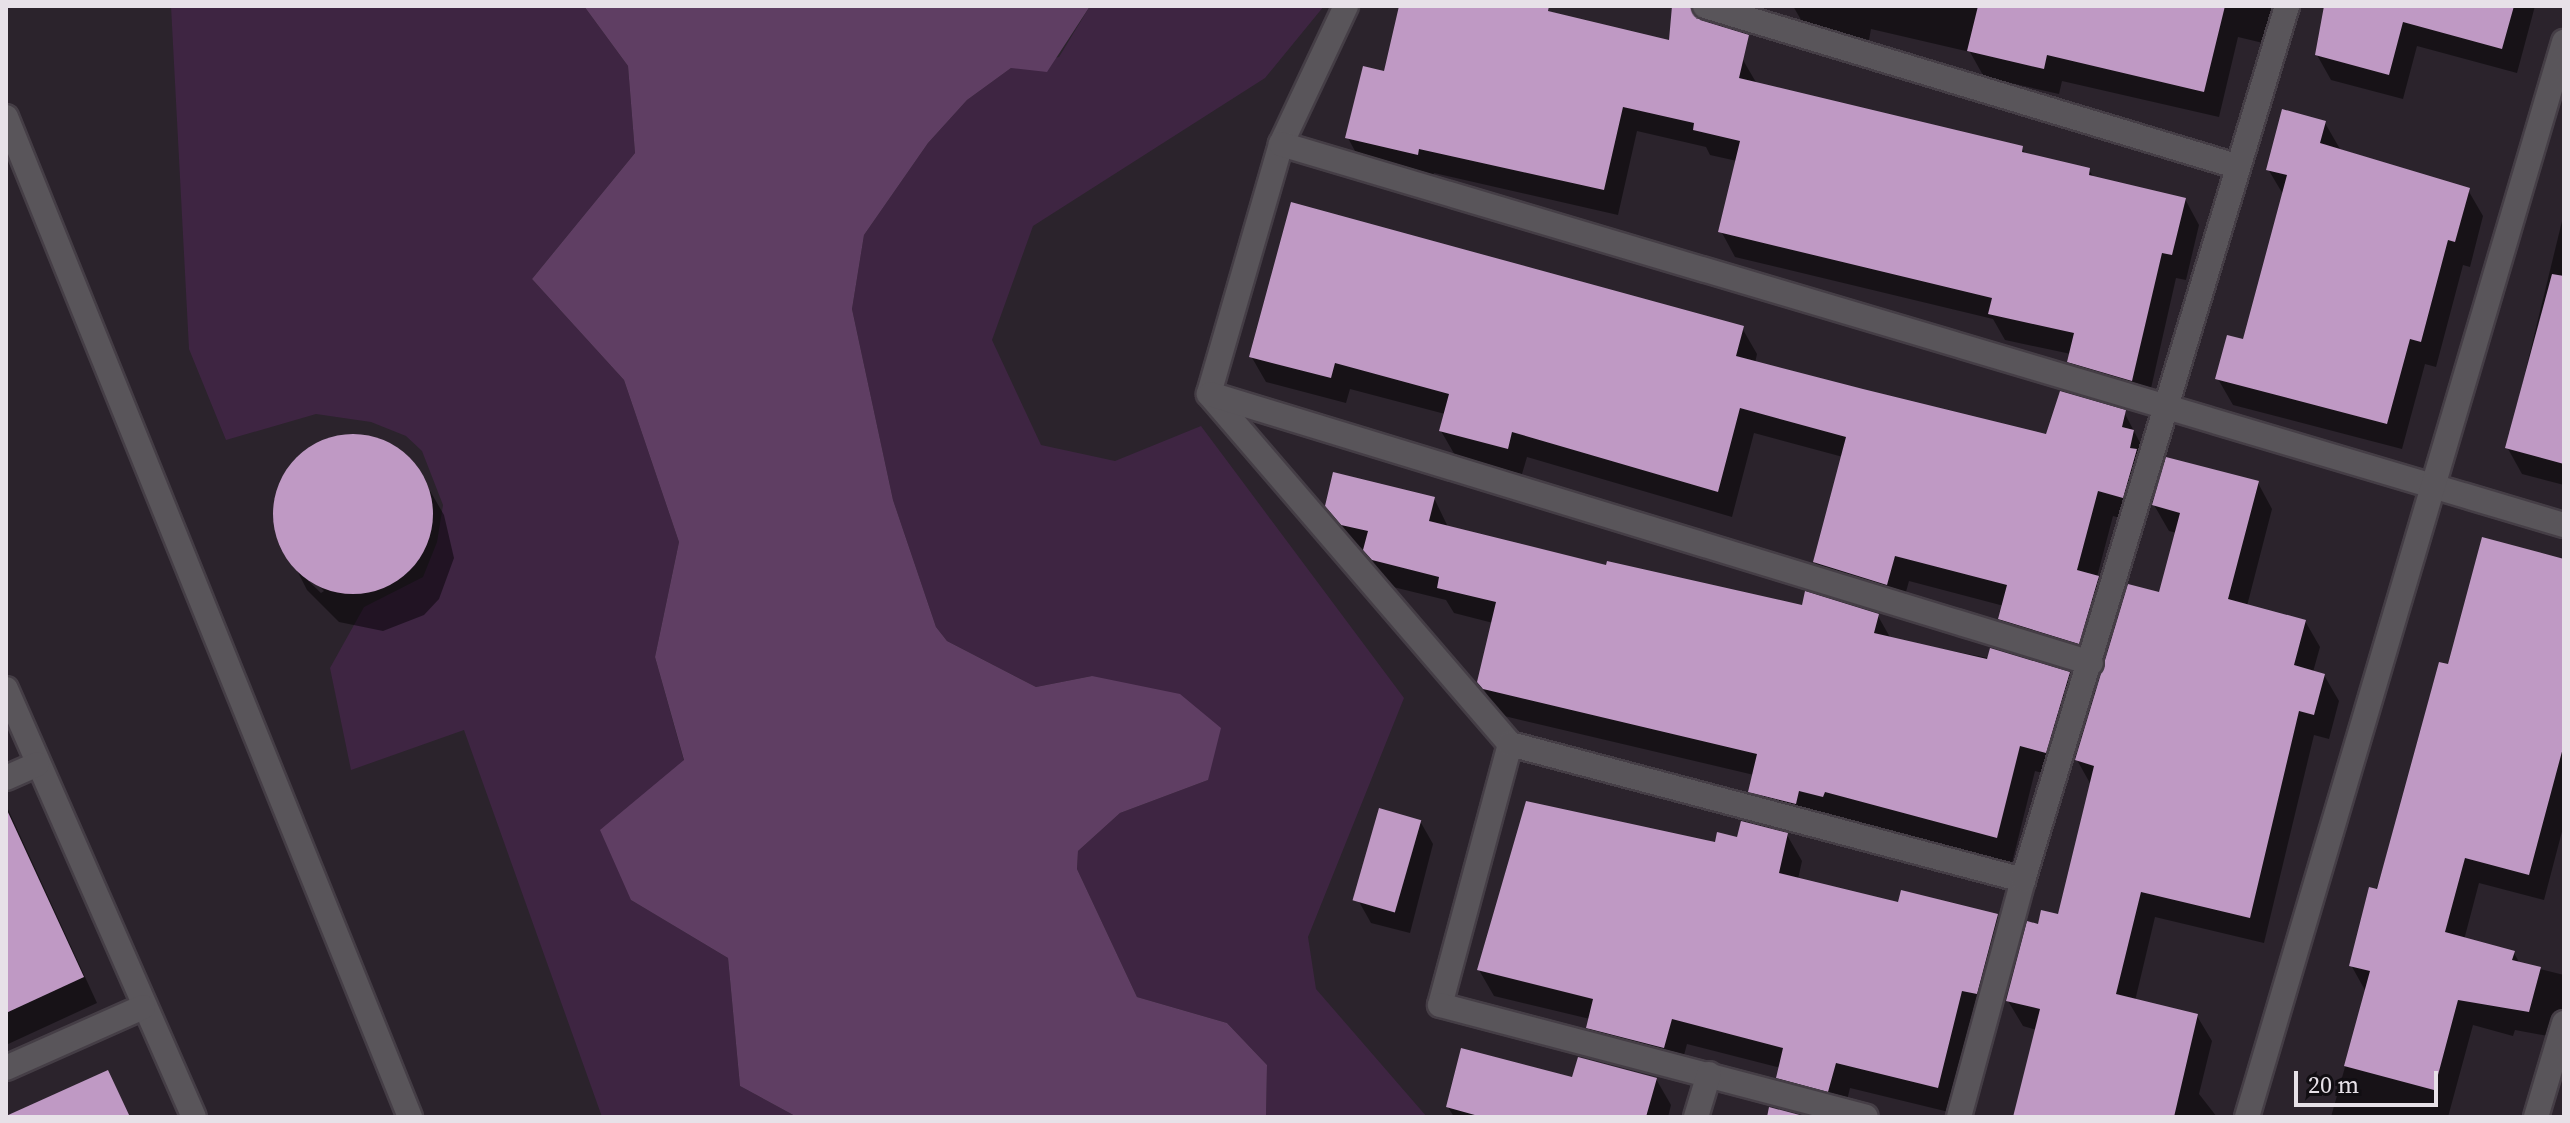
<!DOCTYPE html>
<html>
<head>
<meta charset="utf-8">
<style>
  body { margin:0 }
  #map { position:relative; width:2570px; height:1123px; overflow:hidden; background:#2b232c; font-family:"Source Serif 4",serif }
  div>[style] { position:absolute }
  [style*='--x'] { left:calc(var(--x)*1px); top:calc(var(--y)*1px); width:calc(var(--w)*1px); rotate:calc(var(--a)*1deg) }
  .green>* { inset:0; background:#3e2542 }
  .water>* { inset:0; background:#5f3e63 }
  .shadow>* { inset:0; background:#0007 }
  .building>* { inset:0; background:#bf99c4; transform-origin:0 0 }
  .round { border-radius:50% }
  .roads { filter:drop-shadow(2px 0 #453e46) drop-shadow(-2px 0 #453e46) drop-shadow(0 2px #453e46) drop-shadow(0 -2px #453e46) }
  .minor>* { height:24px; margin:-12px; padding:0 12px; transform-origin:12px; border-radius:12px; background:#59555a }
  .tertiary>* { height:24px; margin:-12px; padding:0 12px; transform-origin:12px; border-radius:12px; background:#59555a }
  span { translate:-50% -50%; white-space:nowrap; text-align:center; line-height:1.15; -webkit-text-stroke:8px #110e12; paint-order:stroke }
  .frame { position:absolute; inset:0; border:8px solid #e7e1e8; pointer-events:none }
  .scale { position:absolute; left:2294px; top:1071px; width:144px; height:36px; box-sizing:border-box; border:4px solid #e7e1e8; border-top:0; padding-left:10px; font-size:24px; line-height:28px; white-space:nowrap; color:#e7e1e8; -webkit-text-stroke:6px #110e12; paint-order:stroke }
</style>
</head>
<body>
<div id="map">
  <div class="green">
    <div style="clip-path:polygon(171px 6px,584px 6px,628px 66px,635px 153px,532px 279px,624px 380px,679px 542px,655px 657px,684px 761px,631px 900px,728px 958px,740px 1086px,797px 1117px,602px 1117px,464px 730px,351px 770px,330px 668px,364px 607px,423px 577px,437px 542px,443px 505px,422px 451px,406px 436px,371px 422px,316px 414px,226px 440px,189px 349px)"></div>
    <div style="clip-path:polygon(1090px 6px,1324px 6px,1265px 78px,1033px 226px,992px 340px,1041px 445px,1115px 461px,1201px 426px,1404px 698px,1308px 937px,1316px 989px,1427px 1117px,1266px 1117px,1267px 1065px,1227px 1023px,1137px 997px,1077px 869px,1078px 851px,1120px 813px,1208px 780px,1092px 676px,1036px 687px,947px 641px,936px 627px,893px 500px,852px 309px,864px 235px,928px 143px,967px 100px,1011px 68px,1059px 57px)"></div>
  </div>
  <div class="water">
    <div style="clip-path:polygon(584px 6px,1090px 6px,1047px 72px,1011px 68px,967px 100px,928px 143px,864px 235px,852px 309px,893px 500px,936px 627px,947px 641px,1036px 687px,1092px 676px,1180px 694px,1221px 728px,1208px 780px,1120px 813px,1078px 851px,1077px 869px,1137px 997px,1227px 1023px,1267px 1065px,1266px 1117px,797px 1117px,740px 1086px,728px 958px,631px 900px,600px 830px,684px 760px,655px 657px,679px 542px,624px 380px,532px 279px,635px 153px,628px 66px)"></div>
  </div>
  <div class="shadow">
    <div style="clip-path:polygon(1401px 6px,1526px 6px,1743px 60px,1757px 84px,2022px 148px,2026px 155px,2089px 170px,2094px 178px,2185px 199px,2199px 225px,2186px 280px,2176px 278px,2147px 406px,2084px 387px,2069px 361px,2071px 354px,2005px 340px,1993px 319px,1735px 257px,1721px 231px,1737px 161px,1710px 155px,1706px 147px,1637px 131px,1618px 215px,1434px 173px,1432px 180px,1362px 164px,1348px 138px,1386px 73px)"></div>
    <div style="clip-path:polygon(1793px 6px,2272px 6px,2263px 43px,2238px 37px,2219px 117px,2062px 81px,2059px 94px,1984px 77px,1970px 52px,1871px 29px,1869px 40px,1804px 25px)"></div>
    <div style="clip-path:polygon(2329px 6px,2535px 6px,2517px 73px,2417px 46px,2403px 99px,2331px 80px,2317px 55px)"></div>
    <div style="clip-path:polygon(2325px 123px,2340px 149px,2468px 190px,2483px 216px,2470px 267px,2463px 265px,2436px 367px,2425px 364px,2402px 449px,2233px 405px,2218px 379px,2245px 341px,2284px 196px,2268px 169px)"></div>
    <div style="clip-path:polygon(2564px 213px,2564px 485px,2522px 474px,2507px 447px)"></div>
    <div style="clip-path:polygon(1742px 328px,1757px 354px,1755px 363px,2047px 436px,2124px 412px,2148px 458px,2137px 523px,2113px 516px,2097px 577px,2113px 604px,2093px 669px,2016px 645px,2000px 619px,2004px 606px,1909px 581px,1901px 610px,1830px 588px,1815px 562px,1843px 457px,1754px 433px,1732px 517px,1527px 457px,1522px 474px,1456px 457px,1441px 431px,1445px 414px,1350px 389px,1346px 403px,1266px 382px,1251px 356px)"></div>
    <div style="clip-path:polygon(evenodd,370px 438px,390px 446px,422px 477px,444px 515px,454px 558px,439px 599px,424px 615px,383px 631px,339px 622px,307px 590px,277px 531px,280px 487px,291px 468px,326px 441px,370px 438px,295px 562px,324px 591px,321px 593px,295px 568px,295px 562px)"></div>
    <div style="clip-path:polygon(2258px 483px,2272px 509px,2247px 606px,2305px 621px,2320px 647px,2313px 672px,2324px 675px,2339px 701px,2329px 739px,2314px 735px,2264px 943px,2155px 917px,2135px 1001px,2197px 1016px,2212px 1041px,2199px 1094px,2217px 1117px,2019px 1117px,2037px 1030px,2023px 1026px,2008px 1001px,2039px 926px,2059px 916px,2091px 785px,2077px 760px,2160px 594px,2177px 533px,2169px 531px,2154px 505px)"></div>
    <div style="clip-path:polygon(1434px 498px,1448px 527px,1608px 568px,1803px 608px,1878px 616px,1891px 639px,2069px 674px,2084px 700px,2060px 778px,2035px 771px,2012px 863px,1839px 817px,1838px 822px,1765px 817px,1750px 791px,1754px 775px,1500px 715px,1479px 682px,1493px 623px,1454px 613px,1446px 600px,1389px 586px,1367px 553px,1342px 532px,1327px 506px)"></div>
    <div style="clip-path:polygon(2564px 561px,2564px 824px,2544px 900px,2479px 883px,2464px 940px,2514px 953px,2520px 964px,2564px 975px,2564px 1039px,2515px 1030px,2513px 1036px,2473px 1025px,2448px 1117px,2331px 1117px,2366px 992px,2351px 965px,2450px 667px)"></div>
    <div style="clip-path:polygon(6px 805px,97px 1003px,6px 1045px)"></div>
    <div style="clip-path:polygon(1420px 821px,1433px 844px,1410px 933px,1371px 923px,1358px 900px)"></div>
    <div style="clip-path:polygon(1787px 835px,1802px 861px,1798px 879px,1899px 904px,1997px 916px,2012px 942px,1953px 1113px,1850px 1088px,1843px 1117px,1793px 1104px,1778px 1078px,1781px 1068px,1687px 1044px,1679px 1074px,1603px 1054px,1588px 1027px,1590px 1019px,1494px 996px,1479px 970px,1717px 844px)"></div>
    <div style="clip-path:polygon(1574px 1079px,1656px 1079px,1671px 1105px,1668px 1117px,1454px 1117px,1448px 1107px)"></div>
  </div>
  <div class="building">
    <div style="clip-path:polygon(1399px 6px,1549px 6px,1548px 11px,1669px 40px,1672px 6px,1690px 6px,1700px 20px,1749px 35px,1739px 78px,2023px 146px,2022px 152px,2090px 168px,2089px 175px,2186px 198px,2172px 255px,2162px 253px,2132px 381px,2067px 362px,2074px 333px,1988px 314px,1992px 298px,1718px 232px,1740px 141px,1693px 130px,1694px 123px,1623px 107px,1604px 190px,1419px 149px,1418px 155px,1345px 138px,1363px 66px,1384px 71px)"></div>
    <div style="clip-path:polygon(1978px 6px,2225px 6px,2204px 92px,2047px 55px,2044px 69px,1967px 51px)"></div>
    <div style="clip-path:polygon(2324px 6px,2514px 6px,2502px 49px,2403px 22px,2389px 75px,2315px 55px)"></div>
    <div style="clip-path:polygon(2282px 109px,2326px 121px,2320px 143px,2470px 188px,2455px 242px,2448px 240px,2421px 342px,2410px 339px,2387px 424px,2215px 379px,2227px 335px,2243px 339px,2287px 175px,2266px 170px)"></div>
    <div style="clip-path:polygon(1291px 202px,1744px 326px,1736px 356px,1863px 389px,2046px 434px,2060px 391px,2126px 410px,2122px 427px,2134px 430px,2130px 448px,2137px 449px,2123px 498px,2098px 491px,2077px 570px,2099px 576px,2079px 644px,1998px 619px,2007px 585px,1895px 556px,1887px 585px,1813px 562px,1846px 437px,1740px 408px,1718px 492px,1512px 432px,1508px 449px,1439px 431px,1449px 394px,1335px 363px,1331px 378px,1249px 357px)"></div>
    <div style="clip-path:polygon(2552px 274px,2564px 276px,2564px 464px,2505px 448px)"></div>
    <div class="round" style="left:273px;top:434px;width:160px;height:160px"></div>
    <div style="clip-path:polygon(2166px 457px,2259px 481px,2228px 599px,2306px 620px,2294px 665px,2325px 674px,2314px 715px,2299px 711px,2250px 918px,2141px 892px,2116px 994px,2198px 1014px,2174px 1117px,2013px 1117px,2040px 1009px,2006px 1001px,2027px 921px,2038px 924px,2041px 910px,2058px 914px,2094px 766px,2075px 760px,2128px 584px,2159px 592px,2180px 513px,2152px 505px)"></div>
    <div style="clip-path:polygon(1333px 472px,1435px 497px,1429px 521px,1606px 565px,1607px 561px,1802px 605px,1805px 591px,1879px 614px,1874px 633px,1987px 659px,1990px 648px,2070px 672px,2046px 753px,2020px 746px,1997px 838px,1825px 792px,1823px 797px,1799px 791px,1796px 804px,1748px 792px,1757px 754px,1483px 689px,1477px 682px,1496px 602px,1437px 588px,1439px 577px,1372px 560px,1363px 550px,1368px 531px,1341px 525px,1325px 506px)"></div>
    <div style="clip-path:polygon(2482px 537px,2564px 559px,2564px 744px,2529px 875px,2465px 858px,2445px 932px,2515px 951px,2512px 960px,2541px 967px,2529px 1012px,2458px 1000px,2434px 1090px,2344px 1066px,2370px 971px,2349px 966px,2369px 887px,2377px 889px,2439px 662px,2448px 664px)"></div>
    <div style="clip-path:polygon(1526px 801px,1715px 842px,1717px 832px,1737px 837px,1741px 821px,1788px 833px,1779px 873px,1898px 902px,1901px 890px,1998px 914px,1977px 994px,1962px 991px,1938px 1088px,1836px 1063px,1828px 1092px,1776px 1078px,1783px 1048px,1672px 1019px,1664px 1048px,1586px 1028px,1593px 999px,1477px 970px)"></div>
    <div style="clip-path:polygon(6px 808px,84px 977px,6px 1013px)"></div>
    <div style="left:1379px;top:808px;width:44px;height:96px;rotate:16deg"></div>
    <div style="clip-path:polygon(1461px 1048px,1572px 1077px,1578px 1057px,1657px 1078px,1646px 1117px,1482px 1117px,1446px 1107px)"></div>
    <div style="clip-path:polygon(108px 1070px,130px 1117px,6px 1117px,6px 1116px)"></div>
    <div style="clip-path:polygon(1769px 1107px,1807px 1117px,1767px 1117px)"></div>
  </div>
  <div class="roads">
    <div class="minor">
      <div style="--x:1346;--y:6;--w:153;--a:115.2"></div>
      <div style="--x:1281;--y:144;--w:260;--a:106.1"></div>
      <div style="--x:1209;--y:394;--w:462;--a:49.3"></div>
      <div style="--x:1510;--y:744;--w:270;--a:105"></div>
      <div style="--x:1440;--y:1005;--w:440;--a:14.7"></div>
      <div style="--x:1705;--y:6;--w:555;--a:16.77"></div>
      <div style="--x:6;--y:117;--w:1079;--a:68"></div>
      <div style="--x:1281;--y:144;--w:1338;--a:16.54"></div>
      <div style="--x:1210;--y:394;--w:921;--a:16.98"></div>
      <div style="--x:6;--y:689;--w:467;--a:66.3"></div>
      <div style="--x:1510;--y:744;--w:531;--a:14.85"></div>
      <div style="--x:6;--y:778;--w:34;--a:-24"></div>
      <div style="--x:6;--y:1068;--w:150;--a:-24"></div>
      <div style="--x:1696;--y:1117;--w:45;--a:-73.2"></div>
      <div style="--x:1959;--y:1117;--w:245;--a:-74.9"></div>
      <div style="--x:2023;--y:880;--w:913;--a:-73.19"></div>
      <div style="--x:2536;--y:1117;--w:98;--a:-73.4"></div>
    </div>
    <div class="tertiary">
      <div style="--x:2247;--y:1117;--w:1121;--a:-73.57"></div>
    </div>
  </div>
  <div class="frame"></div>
  <div class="scale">20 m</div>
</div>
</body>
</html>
